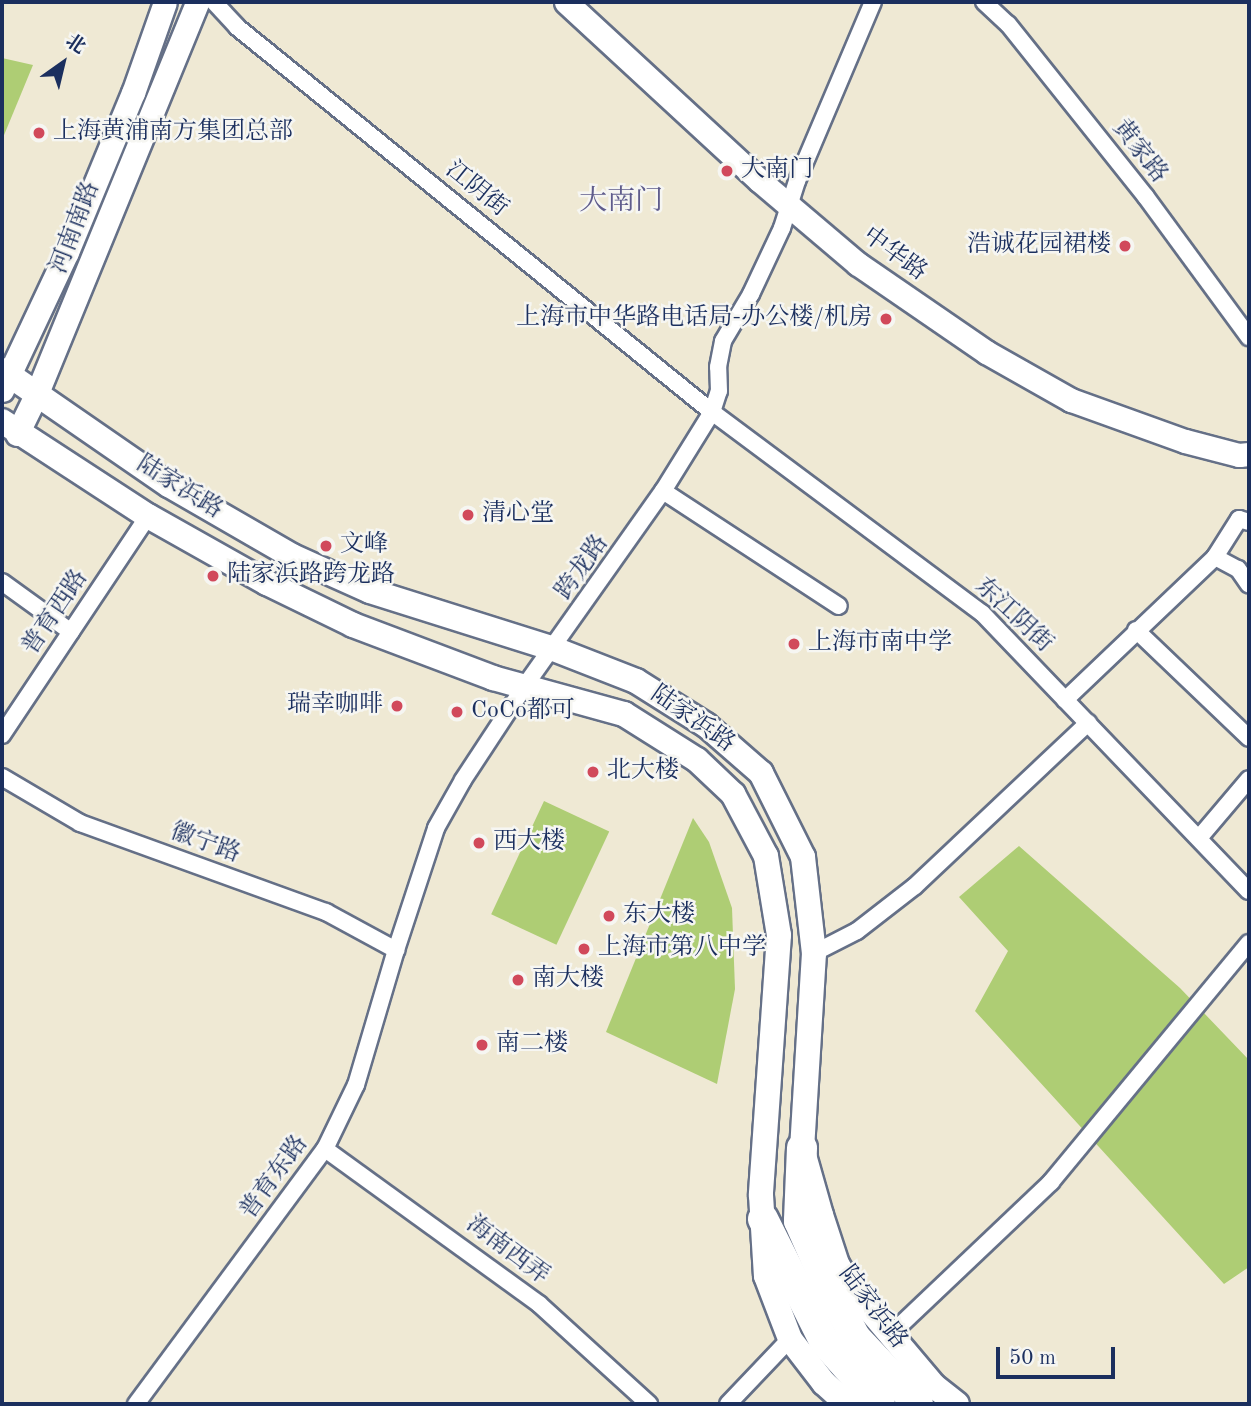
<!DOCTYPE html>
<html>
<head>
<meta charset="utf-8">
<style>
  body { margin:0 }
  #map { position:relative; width:1251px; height:1406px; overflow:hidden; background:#efe9d4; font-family:"Old Standard TT","Noto Serif SC",serif }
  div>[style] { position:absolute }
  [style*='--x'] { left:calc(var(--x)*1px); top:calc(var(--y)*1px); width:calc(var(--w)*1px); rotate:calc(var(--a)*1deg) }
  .green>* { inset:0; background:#aecd74; transform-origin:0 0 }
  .roads { filter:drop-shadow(2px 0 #657087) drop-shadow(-2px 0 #657087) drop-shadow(0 2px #657087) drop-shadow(0 -2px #657087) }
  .street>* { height:16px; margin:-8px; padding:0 8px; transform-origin:8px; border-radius:8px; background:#fff }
  .secondary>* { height:23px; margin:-11.5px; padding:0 11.5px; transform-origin:11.5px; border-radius:11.5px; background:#fff }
  .primary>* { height:24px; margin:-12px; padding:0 12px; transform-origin:12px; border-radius:12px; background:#fff }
  .highway>* { height:30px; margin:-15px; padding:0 15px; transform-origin:15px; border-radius:15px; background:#fff }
  .dots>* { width:19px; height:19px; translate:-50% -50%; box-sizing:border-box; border:4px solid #f6f6f2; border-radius:50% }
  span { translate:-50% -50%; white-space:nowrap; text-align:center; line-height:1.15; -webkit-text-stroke:5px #f6f6f2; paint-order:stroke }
  .poi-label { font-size:24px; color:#1b2f5e }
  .left { translate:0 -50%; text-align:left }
  .right { translate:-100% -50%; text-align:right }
  .street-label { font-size:24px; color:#1b2f5e }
  .quarter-label { font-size:28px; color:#5f5c8c }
  .frame { position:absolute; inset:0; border:4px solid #1b2f5e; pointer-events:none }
  .north { position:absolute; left:28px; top:28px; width:70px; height:70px; -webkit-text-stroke:5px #f6f6f2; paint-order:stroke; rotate:34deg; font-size:19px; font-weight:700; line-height:28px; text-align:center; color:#1b2f5e }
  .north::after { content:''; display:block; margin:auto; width:24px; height:32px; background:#1b2f5e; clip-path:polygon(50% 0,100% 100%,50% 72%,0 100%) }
  .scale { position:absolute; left:996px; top:1347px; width:119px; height:32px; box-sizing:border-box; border:4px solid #1b2f5e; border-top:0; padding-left:9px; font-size:21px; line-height:24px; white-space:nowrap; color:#1b2f5e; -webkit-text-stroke:5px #f6f6f2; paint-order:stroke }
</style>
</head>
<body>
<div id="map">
  <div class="green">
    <div style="clip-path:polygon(2px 58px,33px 65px,2px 140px)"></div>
    <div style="left:544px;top:801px;width:72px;height:125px;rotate:25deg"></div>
    <div style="clip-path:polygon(693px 818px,709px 842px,732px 908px,735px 989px,717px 1084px,606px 1032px)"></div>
    <div style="clip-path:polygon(1019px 846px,1180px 988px,1249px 1060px,1249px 1267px,1224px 1284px,975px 1011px,1008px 951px,959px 897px)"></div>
  </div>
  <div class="roads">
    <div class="street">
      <div style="--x:214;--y:2;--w:34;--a:47"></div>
      <div style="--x:237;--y:27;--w:611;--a:39.03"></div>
      <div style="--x:712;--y:412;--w:337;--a:36.7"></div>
      <div style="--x:982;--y:613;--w:385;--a:46.2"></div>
      <div style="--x:984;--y:2;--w:33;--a:43"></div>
      <div style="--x:1008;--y:24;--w:221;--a:51.4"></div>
      <div style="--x:1146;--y:197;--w:174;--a:53.7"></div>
      <div style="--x:663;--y:491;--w:210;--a:33.2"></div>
      <div style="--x:1215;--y:557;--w:26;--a:28"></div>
      <div style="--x:1238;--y:569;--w:19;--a:55"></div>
      <div style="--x:2;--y:582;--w:85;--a:35.9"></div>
      <div style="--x:1136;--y:630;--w:156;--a:43.7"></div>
      <div style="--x:1065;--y:700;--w:207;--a:-43.6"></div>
      <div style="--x:1215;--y:557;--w:45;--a:-57.7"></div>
      <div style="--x:1239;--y:519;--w:10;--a:17"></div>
      <div style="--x:2;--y:735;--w:263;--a:-56.3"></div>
      <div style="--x:2;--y:777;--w:91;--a:30.5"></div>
      <div style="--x:80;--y:823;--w:262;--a:19.9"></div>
      <div style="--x:326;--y:912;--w:80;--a:28.5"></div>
      <div style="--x:1199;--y:838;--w:77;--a:-49.7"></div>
      <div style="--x:814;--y:953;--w:48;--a:-27.1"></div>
      <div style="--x:857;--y:931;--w:73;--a:-37.8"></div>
      <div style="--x:915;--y:886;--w:238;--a:-43.3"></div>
      <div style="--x:325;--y:1149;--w:264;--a:35.9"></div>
      <div style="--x:539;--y:1304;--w:149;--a:42.3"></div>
      <div style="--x:891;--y:1334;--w:221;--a:-43.5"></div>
      <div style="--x:1051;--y:1182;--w:310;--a:-50.4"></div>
      <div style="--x:136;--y:1404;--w:317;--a:-53.5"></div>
      <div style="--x:325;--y:1149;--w:71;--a:-64.2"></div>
      <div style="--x:356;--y:1085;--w:141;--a:-73.5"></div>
      <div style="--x:396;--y:950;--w:128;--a:-71.8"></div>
      <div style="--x:436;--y:828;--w:55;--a:-60.6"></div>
      <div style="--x:463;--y:780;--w:111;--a:-56.7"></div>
      <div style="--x:524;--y:687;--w:240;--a:-54.7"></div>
      <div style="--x:663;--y:491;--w:93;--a:-58.2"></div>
      <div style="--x:712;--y:412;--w:22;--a:-72"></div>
      <div style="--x:719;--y:391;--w:24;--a:-92"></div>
      <div style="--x:718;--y:367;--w:26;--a:-79"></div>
      <div style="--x:723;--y:341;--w:55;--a:-59.2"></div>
      <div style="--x:751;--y:294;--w:73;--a:-64.8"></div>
      <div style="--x:782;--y:228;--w:49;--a:-72.3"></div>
      <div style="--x:797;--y:181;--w:194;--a:-67"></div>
      <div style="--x:728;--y:1404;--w:90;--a:-46.4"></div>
    </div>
    <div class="secondary">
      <div style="--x:566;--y:2;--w:264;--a:42.7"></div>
      <div style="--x:760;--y:181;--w:128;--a:40.3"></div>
      <div style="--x:858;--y:264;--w:155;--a:34.5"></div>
      <div style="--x:986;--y:352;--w:98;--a:29.5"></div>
      <div style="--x:1071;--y:400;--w:121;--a:19.8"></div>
      <div style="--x:1185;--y:441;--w:56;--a:14.5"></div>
      <div style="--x:1239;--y:455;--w:10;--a:-6"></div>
      <div style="--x:2;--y:390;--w:153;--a:-64.8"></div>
      <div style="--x:67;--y:252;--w:172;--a:-67.5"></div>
      <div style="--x:133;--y:93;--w:96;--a:-70.6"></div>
      <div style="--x:17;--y:434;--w:46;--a:-64"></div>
      <div style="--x:37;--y:393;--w:422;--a:-67.7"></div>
    </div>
    <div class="primary">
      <div style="--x:2;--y:370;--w:203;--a:34.6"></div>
      <div style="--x:169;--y:485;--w:142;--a:30"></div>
      <div style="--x:292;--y:556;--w:85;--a:24.2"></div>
      <div style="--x:370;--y:591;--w:193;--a:17.5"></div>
      <div style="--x:554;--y:649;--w:88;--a:21.3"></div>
      <div style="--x:636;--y:681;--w:83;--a:32.2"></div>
      <div style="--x:706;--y:725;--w:73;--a:41.1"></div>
      <div style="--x:761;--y:773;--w:94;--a:63.4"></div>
      <div style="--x:803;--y:857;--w:97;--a:83.5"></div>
      <div style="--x:814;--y:953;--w:195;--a:93.5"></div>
      <div style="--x:802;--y:1148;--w:70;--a:74.2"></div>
      <div style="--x:821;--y:1215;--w:52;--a:71.9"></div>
      <div style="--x:837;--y:1264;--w:29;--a:59"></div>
      <div style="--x:852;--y:1289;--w:127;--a:49.8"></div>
      <div style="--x:934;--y:1386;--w:29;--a:38"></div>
      <div style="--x:2;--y:421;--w:174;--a:33.1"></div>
      <div style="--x:148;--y:516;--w:137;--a:29.4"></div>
      <div style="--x:267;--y:583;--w:96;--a:26"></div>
      <div style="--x:353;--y:625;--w:150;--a:20.7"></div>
      <div style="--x:493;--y:678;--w:136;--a:15.4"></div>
      <div style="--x:624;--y:714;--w:86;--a:32.2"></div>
      <div style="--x:697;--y:760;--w:50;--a:43.4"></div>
      <div style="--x:733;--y:794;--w:70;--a:62"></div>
      <div style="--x:766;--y:856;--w:80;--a:80.7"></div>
      <div style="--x:779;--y:935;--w:261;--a:94"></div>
      <div style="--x:761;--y:1195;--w:81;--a:86.5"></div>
      <div style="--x:766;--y:1276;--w:67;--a:69.1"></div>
      <div style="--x:790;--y:1339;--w:56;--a:52.3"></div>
      <div style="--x:824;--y:1383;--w:31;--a:42"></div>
    </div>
    <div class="highway">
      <div style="--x:802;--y:1148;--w:73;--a:92.4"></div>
      <div style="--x:799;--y:1221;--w:64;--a:66.2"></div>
      <div style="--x:825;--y:1280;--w:64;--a:62.2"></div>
      <div style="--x:855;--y:1337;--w:92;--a:46.8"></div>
      <div style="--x:763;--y:1219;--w:136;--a:63.4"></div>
      <div style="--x:824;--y:1341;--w:84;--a:48.4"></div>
    </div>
  </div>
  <div class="dots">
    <div style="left:39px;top:133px;background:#d1495b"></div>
    <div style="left:727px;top:171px;background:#d1495b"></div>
    <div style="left:1125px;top:246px;background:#d1495b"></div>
    <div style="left:886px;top:319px;background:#d1495b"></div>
    <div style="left:468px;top:515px;background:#d1495b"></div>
    <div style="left:326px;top:546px;background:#d1495b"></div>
    <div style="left:213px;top:576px;background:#d1495b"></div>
    <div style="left:794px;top:644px;background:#d1495b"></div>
    <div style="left:397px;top:706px;background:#d1495b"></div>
    <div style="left:457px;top:712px;background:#d1495b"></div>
    <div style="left:593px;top:772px;background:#d1495b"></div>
    <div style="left:479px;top:843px;background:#d1495b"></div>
    <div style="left:609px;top:916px;background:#d1495b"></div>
    <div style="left:584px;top:949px;background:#d1495b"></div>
    <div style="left:518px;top:980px;background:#d1495b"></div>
    <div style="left:482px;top:1045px;background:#d1495b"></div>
  </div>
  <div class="poi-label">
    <span class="left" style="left:53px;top:133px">上海黄浦南方集团总部</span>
    <span class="left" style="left:741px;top:171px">大南门</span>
    <span class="right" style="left:1111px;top:246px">浩诚花园裙楼</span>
    <span class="right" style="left:872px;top:319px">上海市中华路电话局-办公楼/机房</span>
    <span class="left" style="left:482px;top:515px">清心堂</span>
    <span class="left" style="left:340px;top:546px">文峰</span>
    <span class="left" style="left:227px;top:576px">陆家浜路跨龙路</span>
    <span class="left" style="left:808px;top:644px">上海市南中学</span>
    <span class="right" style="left:383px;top:706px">瑞幸咖啡</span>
    <span class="left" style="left:471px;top:712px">CoCo都可</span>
    <span class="left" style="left:607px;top:772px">北大楼</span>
    <span class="left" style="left:493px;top:843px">西大楼</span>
    <span class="left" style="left:623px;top:916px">东大楼</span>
    <span class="left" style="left:598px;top:949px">上海市第八中学</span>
    <span class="left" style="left:532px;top:980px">南大楼</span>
    <span class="left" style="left:496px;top:1045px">南二楼</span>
  </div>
  <div class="street-label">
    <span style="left:1139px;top:152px;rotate:52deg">黄家路</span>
    <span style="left:476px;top:190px;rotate:39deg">江阴街</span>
    <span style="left:76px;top:228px;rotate:-69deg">河南南路</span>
    <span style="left:894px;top:255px;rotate:36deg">中华路</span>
    <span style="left:179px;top:488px;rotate:32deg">陆家浜路</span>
    <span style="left:583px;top:568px;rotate:-55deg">跨龙路</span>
    <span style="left:56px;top:613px;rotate:-56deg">普育西路</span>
    <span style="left:1013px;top:616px;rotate:43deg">东江阴街</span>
    <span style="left:692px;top:720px;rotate:35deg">陆家浜路</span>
    <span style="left:205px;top:844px;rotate:20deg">徽宁路</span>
    <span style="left:275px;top:1178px;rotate:-54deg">普育东路</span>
    <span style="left:507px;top:1251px;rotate:37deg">海南西弄</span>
    <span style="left:872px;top:1308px;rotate:53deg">陆家浜路</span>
  </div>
  <div class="quarter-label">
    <span style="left:621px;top:202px">大南门</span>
  </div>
  <div class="frame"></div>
  <div class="north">北</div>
  <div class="scale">50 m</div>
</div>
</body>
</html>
